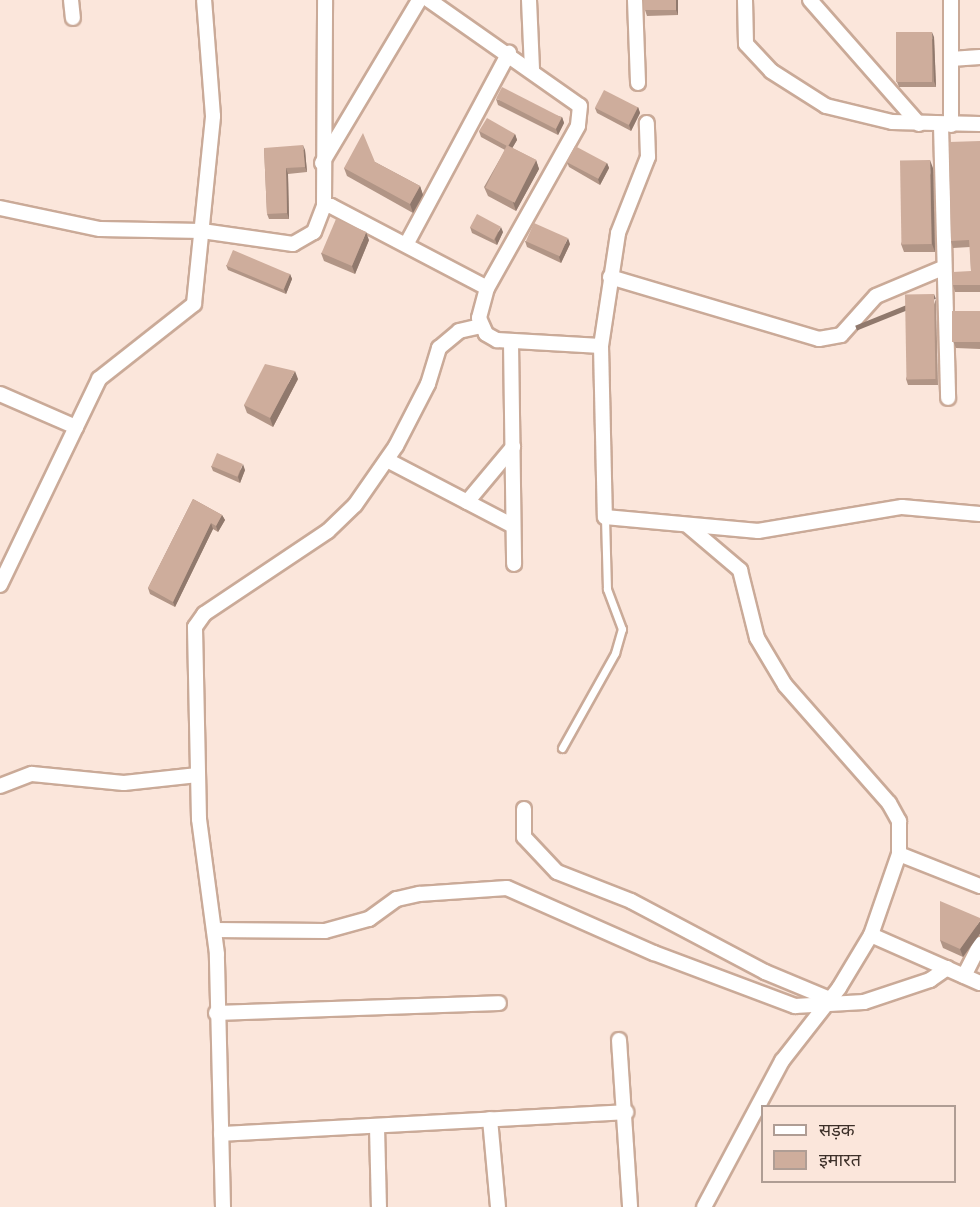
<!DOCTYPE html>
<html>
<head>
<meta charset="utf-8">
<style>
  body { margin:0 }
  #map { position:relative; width:980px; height:1207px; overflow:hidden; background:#fbe6db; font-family:"Open Sans","Noto Sans Devanagari",sans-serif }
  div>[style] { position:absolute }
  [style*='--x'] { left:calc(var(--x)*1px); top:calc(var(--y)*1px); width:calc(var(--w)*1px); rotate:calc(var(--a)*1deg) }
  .roads { filter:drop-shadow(2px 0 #caaa98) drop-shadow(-2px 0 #caaa98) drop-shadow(0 2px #caaa98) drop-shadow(0 -2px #caaa98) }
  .service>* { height:7px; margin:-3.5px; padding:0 3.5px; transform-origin:3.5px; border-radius:3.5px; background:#fff }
  .minor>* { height:14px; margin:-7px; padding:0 7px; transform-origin:7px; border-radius:7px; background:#fff }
  .wall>* { inset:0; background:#b19586 }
  .shaded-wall>* { inset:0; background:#90796d; transform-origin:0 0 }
  .building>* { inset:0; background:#cead9c; transform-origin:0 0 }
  span { translate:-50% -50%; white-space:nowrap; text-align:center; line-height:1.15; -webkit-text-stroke:6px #fbe6db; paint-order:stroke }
  .legend { position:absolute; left:761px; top:1105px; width:195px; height:78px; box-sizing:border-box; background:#fbe6db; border:2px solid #af9d94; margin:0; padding:8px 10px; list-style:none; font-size:18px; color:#3d3029 }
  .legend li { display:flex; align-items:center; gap:12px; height:30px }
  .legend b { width:30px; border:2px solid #af9d94 }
</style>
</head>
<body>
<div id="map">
  <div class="roads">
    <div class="service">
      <div style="--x:562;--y:748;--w:109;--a:-60.8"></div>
      <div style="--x:615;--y:653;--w:25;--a:-74"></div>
      <div style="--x:622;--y:629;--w:43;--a:-110.6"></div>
      <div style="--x:607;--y:589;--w:72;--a:-91.6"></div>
    </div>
    <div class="minor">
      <div style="--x:71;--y:0;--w:18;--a:84"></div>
      <div style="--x:429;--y:0;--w:184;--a:35.1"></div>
      <div style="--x:580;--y:106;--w:20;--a:96"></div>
      <div style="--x:578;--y:126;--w:186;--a:119.3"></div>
      <div style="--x:487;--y:288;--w:31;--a:105"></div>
      <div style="--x:479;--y:318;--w:17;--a:66"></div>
      <div style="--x:486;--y:334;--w:13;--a:29"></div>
      <div style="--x:497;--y:340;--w:104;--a:3.3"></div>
      <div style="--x:601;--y:346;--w:171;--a:88.7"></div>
      <div style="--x:605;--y:517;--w:154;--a:5.2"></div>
      <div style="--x:758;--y:531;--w:146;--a:-9.5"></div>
      <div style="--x:902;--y:507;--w:78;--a:5.1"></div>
      <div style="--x:529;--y:0;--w:69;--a:87.5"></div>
      <div style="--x:635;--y:0;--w:83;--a:87.9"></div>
      <div style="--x:745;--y:0;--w:44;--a:88.7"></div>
      <div style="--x:746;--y:44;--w:37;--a:47"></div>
      <div style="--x:771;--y:71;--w:65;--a:32.5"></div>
      <div style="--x:826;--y:106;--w:68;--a:13.6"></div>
      <div style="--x:892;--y:122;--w:88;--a:1.3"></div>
      <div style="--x:810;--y:0;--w:165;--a:48.7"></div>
      <div style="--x:951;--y:0;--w:125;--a:90"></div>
      <div style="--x:951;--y:59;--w:29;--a:-4"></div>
      <div style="--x:941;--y:125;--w:273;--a:88.5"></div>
      <div style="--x:322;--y:163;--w:190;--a:-59.2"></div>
      <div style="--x:324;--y:206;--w:206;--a:-89.7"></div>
      <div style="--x:0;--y:208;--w:102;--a:11.9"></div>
      <div style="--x:100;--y:229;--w:102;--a:1.1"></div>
      <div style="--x:202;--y:231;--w:92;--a:8.1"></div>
      <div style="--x:293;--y:244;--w:24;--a:-30"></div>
      <div style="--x:314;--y:232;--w:28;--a:-69"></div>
      <div style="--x:324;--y:206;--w:7;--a:0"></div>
      <div style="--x:331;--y:206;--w:176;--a:27.7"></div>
      <div style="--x:407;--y:243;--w:216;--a:-61.8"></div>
      <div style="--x:610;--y:277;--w:218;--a:16.5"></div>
      <div style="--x:819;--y:339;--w:22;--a:-10"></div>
      <div style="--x:841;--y:335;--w:52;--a:-48.1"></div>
      <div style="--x:876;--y:296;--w:73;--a:-22.7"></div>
      <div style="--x:511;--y:342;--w:222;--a:89.2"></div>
      <div style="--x:601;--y:346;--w:114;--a:-81.4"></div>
      <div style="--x:618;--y:233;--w:82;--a:-68.5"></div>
      <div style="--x:648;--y:157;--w:34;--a:-92"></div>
      <div style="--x:0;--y:394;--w:83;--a:23.5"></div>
      <div style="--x:387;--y:460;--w:142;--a:27.6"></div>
      <div style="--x:467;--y:502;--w:72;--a:-50.1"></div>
      <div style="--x:687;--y:525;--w:70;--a:40.3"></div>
      <div style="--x:740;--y:570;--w:70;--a:76"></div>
      <div style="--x:757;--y:638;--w:55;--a:59.2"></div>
      <div style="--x:785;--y:685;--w:157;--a:48.6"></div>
      <div style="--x:889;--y:803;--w:21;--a:61"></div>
      <div style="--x:899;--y:821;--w:33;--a:90"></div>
      <div style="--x:899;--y:854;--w:86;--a:109.1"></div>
      <div style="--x:871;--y:935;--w:119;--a:23.8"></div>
      <div style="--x:0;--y:585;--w:229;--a:-64.3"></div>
      <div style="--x:99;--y:379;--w:121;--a:-38.3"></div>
      <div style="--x:194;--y:304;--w:189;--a:-84.2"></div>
      <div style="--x:213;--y:116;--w:116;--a:-94.4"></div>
      <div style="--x:0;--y:786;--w:34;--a:-21"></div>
      <div style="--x:32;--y:774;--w:92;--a:5.6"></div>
      <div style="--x:124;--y:783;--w:74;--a:-6.2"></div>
      <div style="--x:524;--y:809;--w:28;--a:90"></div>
      <div style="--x:524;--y:837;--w:48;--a:46.7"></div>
      <div style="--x:557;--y:872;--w:79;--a:21.4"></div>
      <div style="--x:631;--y:901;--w:152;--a:27.9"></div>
      <div style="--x:765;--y:972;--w:70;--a:22.6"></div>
      <div style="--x:899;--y:854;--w:87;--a:21.6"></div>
      <div style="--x:214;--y:930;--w:111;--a:0.5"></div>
      <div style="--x:325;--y:931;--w:46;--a:-15.3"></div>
      <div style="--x:369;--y:919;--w:34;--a:-36"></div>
      <div style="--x:397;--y:899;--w:23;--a:-13"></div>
      <div style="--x:419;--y:894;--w:88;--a:-3.9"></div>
      <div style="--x:507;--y:888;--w:161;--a:23.9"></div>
      <div style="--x:654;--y:953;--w:151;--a:20.6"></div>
      <div style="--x:795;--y:1006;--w:69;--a:-3.3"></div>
      <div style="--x:864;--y:1002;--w:70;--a:-18.4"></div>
      <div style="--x:930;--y:980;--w:21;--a:-35"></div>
      <div style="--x:964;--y:976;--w:36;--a:-63"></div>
      <div style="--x:216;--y:1013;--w:283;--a:-2"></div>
      <div style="--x:619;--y:1040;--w:167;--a:86.2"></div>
      <div style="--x:490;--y:1119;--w:88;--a:84.8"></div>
      <div style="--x:377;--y:1127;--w:80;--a:88.6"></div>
      <div style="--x:221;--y:1134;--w:406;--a:-3.1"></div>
      <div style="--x:223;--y:1207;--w:253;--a:-91.4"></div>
      <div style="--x:217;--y:954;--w:136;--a:-97.6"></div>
      <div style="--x:199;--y:819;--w:192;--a:-91.2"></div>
      <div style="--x:195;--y:627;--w:16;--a:-55"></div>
      <div style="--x:204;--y:614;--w:149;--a:-33.8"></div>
      <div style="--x:328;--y:531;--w:37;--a:-44"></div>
      <div style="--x:355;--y:505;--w:72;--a:-55.2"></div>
      <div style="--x:396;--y:446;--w:70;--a:-62.7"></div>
      <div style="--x:428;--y:384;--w:38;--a:-73"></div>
      <div style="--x:439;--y:348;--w:26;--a:-40"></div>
      <div style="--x:459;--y:331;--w:23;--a:-13"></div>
      <div style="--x:704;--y:1207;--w:166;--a:-61.9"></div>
      <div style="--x:782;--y:1061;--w:93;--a:-52"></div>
      <div style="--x:839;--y:988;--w:62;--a:-58.9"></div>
    </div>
  </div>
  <div class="wall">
    <div style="clip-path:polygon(644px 0,678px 0,678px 15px,647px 16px,645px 10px)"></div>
    <div style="clip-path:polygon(934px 37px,936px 87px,899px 87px,897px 82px)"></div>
    <div style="clip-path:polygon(496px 99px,562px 117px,564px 123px,558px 135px,498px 105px)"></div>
    <div style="clip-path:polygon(638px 107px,640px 113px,631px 131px,597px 113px,595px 108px)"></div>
    <div style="clip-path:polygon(479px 131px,515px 134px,517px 140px,512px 148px,536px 160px,539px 169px,516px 211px,488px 196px,484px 187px,505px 150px,481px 137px)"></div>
    <div style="clip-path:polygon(980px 141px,980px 292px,955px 292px,953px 285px,971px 271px,970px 247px,953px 248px,951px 241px)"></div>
    <div style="clip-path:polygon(264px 148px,305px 150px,307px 172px,288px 174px,289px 219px,269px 219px,267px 214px)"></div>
    <div style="clip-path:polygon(375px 162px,420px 186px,423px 195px,413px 213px,347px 176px,344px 168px)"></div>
    <div style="clip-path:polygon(567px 162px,607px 163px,609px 168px,600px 185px,569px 167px)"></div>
    <div style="clip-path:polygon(933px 168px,935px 252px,904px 252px,901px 244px)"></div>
    <div style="clip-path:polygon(470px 227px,503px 232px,497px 245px,472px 233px)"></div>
    <div style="clip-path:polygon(369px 240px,355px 274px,324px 261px,321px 253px)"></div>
    <div style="clip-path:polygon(525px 241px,570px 244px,561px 263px,527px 247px)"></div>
    <div style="clip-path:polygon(226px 265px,290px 274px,292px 279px,286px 294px,228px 270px)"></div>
    <div style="clip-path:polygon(936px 299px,938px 385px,908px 385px,906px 379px)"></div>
    <div style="clip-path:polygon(980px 311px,980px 349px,956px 348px,953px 341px)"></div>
    <div style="clip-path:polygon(298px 379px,273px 427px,247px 413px,244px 405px)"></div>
    <div style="clip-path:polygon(211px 466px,245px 470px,240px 483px,213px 471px)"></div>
    <div style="clip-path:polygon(193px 499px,222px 515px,225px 520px,218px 532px,213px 529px,175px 607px,150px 594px,148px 588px)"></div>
    <div style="clip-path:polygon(980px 918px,963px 957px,943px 948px,940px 940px)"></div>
  </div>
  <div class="shaded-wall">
    <div style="clip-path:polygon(676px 0,678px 0,678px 15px,676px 10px)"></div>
    <div style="clip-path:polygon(932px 32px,934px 37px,936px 87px,934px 81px)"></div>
    <div style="clip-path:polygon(638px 107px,640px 113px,631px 131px,629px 125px)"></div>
    <div style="clip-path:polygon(562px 117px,564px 123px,558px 135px,556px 129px)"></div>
    <div style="clip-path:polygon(515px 134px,517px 140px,510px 152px,508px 147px)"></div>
    <div style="clip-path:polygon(303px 145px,305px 150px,307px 172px,305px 167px)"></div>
    <div style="clip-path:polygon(536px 160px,539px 169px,516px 211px,513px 202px)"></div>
    <div style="clip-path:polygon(930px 160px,933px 168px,935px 252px,932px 244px)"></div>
    <div style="clip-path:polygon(607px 163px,609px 168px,600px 185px,598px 179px)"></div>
    <div style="clip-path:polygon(286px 168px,288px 174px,289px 219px,287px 213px)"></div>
    <div style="clip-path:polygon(420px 186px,423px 195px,413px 213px,410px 204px)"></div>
    <div style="clip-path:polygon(501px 227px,503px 232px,497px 245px,495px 239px)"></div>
    <div style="clip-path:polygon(366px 232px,369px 240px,355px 274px,352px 266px)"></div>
    <div style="clip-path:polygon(568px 238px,570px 244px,561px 263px,559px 257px)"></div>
    <div style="clip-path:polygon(290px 274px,292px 279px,286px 294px,284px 289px)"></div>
    <div style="left:934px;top:294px;width:5px;height:85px;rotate:68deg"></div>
    <div style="clip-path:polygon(295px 371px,298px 379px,273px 427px,270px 418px)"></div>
    <div style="clip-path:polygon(243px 464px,245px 470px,240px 483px,238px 477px)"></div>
    <div style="clip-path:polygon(222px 515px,225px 520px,218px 532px,216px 526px)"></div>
    <div style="clip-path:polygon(211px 523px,213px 529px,175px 607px,173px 602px)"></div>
    <div style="clip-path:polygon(980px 921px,980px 934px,963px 957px,960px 949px)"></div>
  </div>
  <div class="building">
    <div style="left:644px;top:0;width:32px;height:10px"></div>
    <div style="left:896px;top:32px;width:36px;height:50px"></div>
    <div style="left:502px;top:87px;width:67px;height:13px;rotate:27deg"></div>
    <div style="left:604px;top:90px;width:38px;height:20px;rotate:27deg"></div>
    <div style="clip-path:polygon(487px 118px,515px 134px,508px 146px,507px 145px,507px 146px,479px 131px)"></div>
    <div style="clip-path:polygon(363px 133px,375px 162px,420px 186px,410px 204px,344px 168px)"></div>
    <div style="clip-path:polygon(980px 141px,980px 285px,953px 285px,953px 272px,971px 271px,969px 240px,951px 241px,949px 142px)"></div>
    <div style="clip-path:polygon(303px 145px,305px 167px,286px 168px,287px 213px,267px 214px,264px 148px)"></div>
    <div style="left:507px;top:145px;width:33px;height:48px;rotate:27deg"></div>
    <div style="left:575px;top:146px;width:36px;height:18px;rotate:28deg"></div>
    <div style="left:930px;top:160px;width:84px;height:30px;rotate:89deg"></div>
    <div style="left:477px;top:214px;width:27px;height:15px;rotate:28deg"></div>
    <div style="left:336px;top:219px;width:33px;height:37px;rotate:23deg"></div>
    <div style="left:534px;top:223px;width:37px;height:20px;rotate:24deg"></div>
    <div style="left:233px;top:250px;width:62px;height:17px;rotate:23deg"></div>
    <div style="left:934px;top:294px;width:85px;height:29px;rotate:89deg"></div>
    <div style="left:980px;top:311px;width:31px;height:28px;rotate:90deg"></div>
    <div style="clip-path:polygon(265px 364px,295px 371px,270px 418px,244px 405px)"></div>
    <div style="left:217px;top:453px;width:28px;height:14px;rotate:23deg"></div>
    <div style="clip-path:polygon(193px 499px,222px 515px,216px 526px,211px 523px,173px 602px,148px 588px)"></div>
    <div style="clip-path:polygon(940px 901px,980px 918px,980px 921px,960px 949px,940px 940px)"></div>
  </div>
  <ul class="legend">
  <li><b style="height:8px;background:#fff"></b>सड़क</li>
  <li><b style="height:16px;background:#cead9c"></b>इमारत</li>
  </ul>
</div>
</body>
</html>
